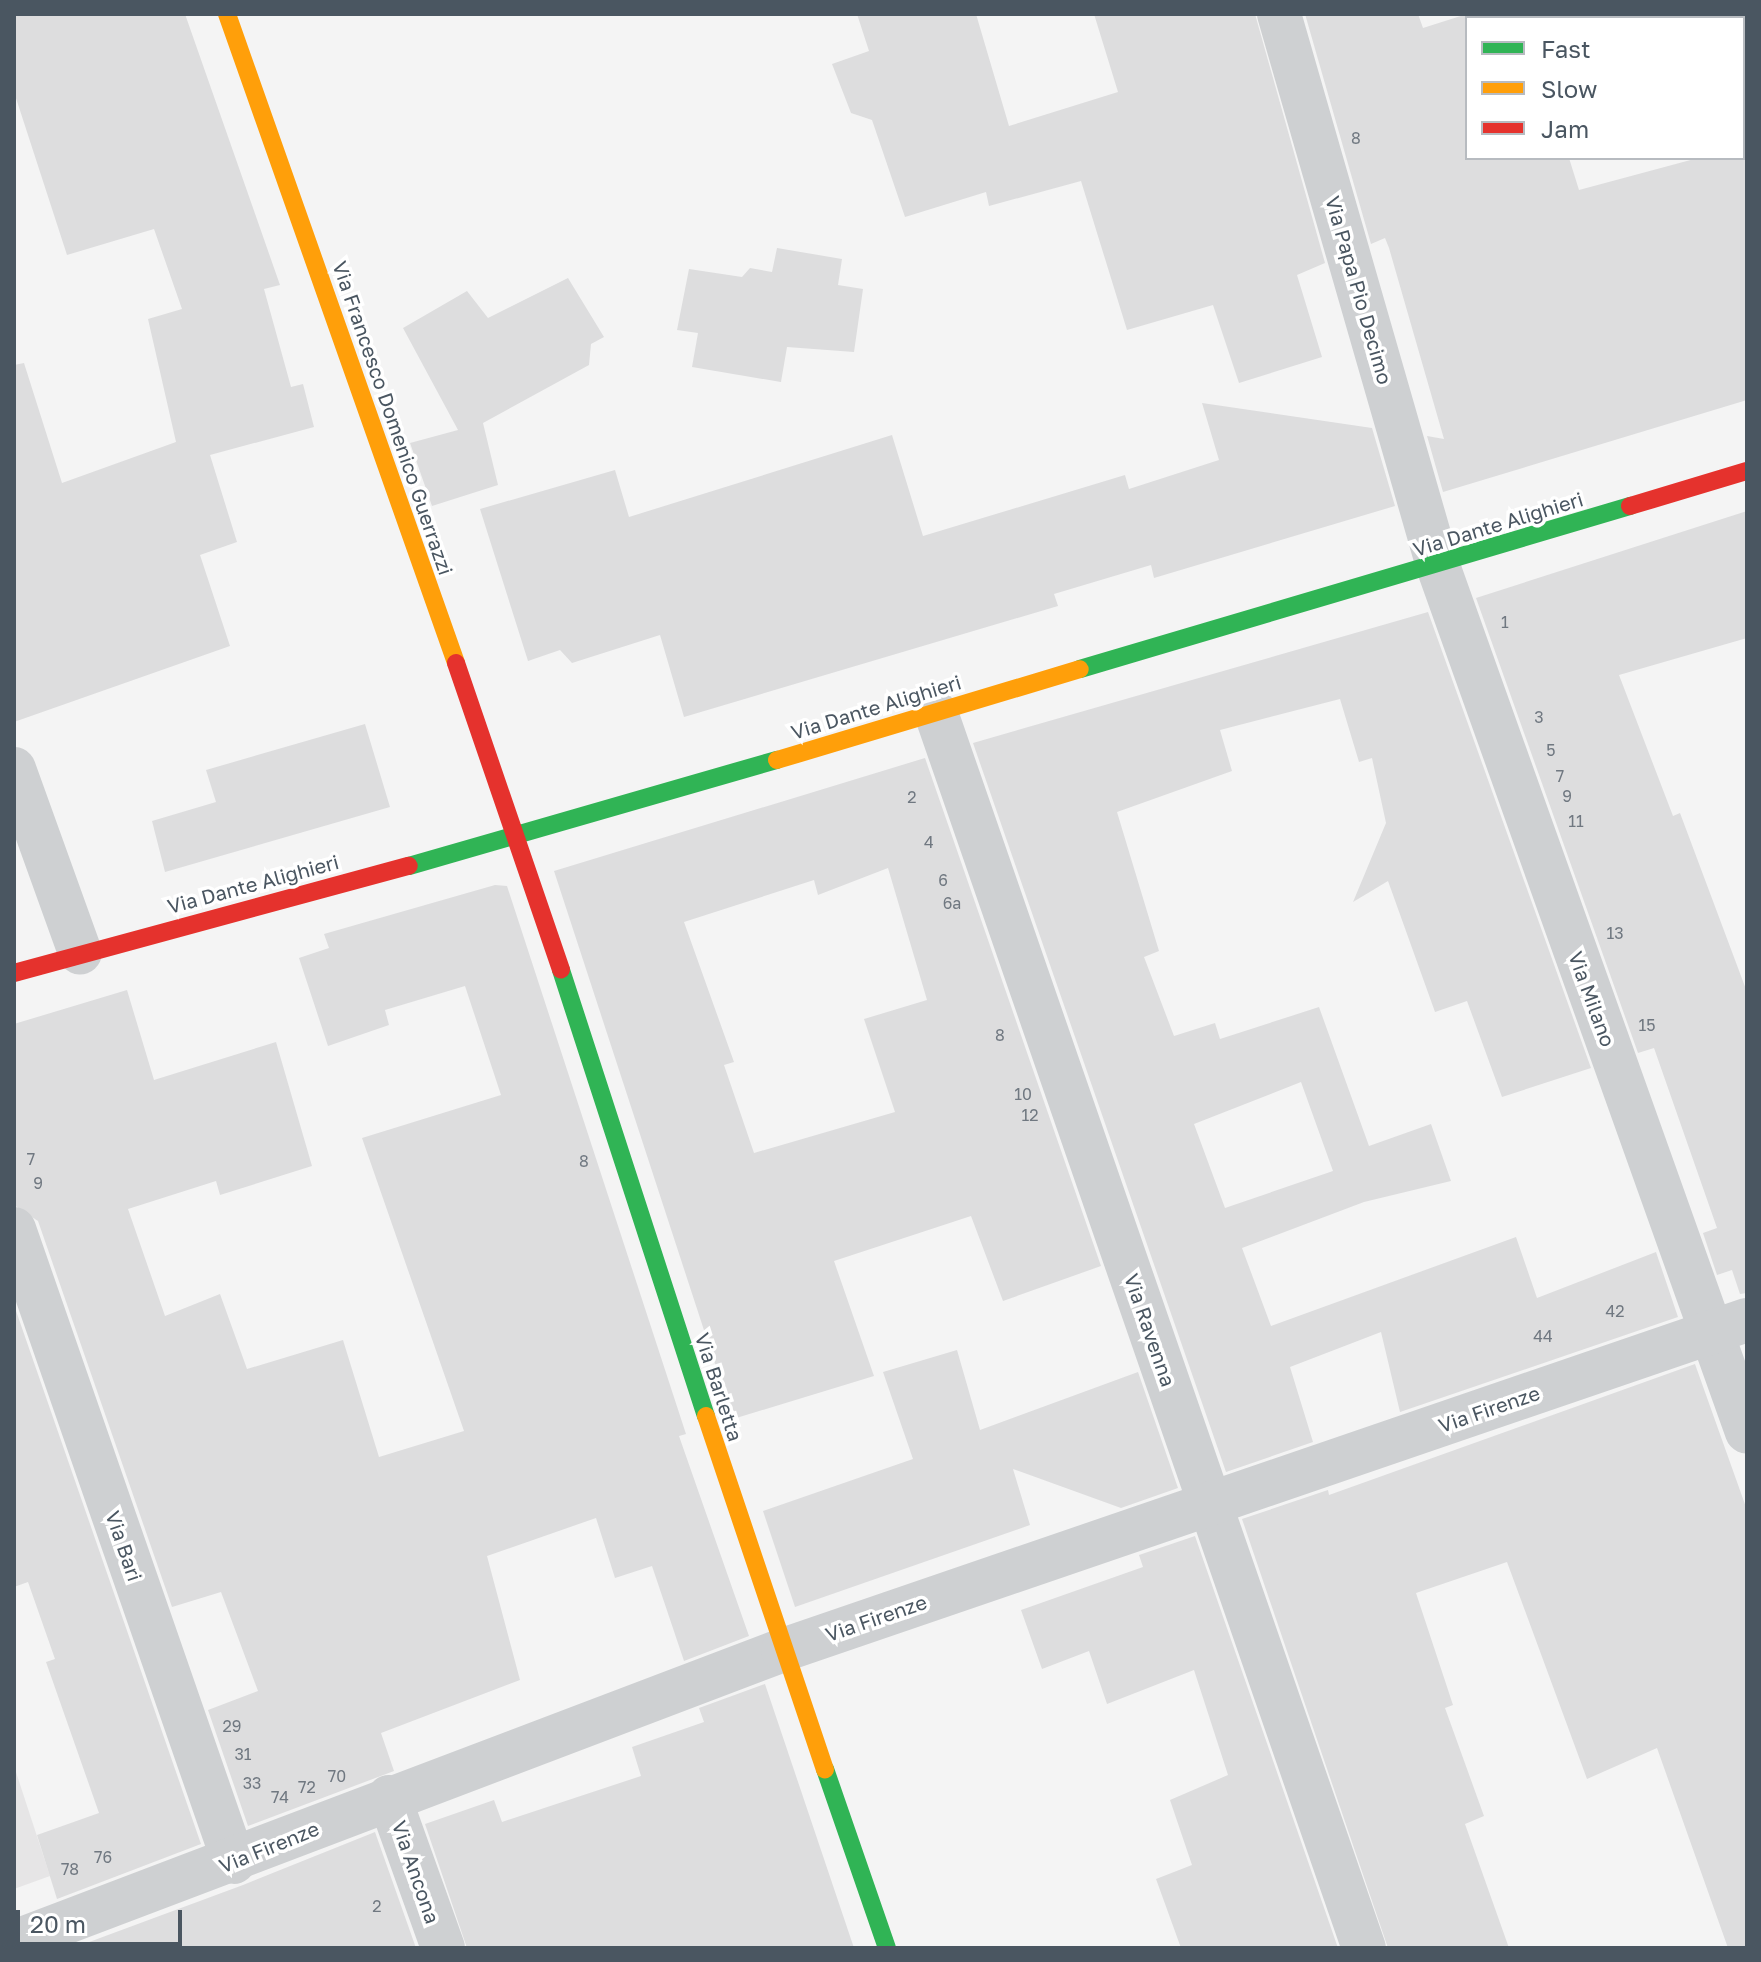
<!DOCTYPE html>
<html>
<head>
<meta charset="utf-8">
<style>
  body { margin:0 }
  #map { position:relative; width:1761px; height:1962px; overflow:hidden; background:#f4f4f4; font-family:"Golos Text",sans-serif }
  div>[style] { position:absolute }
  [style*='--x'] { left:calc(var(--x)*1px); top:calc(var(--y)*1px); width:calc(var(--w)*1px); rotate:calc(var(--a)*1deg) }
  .education>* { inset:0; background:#e6e5e6 }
  .building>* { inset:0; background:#ddddde }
  .street>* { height:44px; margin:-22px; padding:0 22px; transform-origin:22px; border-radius:22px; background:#ced0d2 }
  .fast>* { height:18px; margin:-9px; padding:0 9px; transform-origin:9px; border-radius:9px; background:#30b455 }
  .slow>* { height:18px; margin:-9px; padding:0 9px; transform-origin:9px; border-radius:9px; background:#ff9f0a }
  .jam>* { height:18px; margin:-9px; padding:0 9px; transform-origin:9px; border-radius:9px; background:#e5322d }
  span { translate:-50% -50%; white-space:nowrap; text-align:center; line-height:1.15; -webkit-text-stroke:7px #fff; paint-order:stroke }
  .number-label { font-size:16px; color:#707881 }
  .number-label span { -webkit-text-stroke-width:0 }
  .street-label { font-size:20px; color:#4a5661 }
  .frame { position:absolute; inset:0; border:16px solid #4a5661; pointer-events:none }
  .legend { position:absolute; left:1465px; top:16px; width:280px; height:144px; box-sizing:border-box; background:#fff; border:2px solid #b7bbc0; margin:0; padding:10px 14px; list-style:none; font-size:24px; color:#4a5661 }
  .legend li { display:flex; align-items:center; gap:16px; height:40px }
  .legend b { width:40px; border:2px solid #b7bbc0 }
  .scale { position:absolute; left:16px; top:1910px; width:166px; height:36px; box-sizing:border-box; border:4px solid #4a5661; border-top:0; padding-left:10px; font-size:24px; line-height:28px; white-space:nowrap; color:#4a5661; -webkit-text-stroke:6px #fff; paint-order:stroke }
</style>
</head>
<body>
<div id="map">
  <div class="education">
    <div style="clip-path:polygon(14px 1766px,50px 1876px,14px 1889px)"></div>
  </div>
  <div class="building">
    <div style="clip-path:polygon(14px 14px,185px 14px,280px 285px,264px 289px,291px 387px,303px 384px,314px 427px,210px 455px,237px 542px,200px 555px,230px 646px,14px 722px,14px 365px,24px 363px,62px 483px,176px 442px,148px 319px,182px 309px,154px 229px,67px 255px,14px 92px)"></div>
    <div style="clip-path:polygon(857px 14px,976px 14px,1009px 126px,1118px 92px,1094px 14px,1255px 14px,1325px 263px,1297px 275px,1322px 357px,1239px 383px,1213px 305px,1127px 330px,1081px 181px,989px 206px,986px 192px,905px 217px,872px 120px,851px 113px,832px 64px,869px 51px)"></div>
    <div style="clip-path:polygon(1305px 14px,1418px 14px,1423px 28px,1467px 14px,1467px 158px,1569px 158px,1579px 190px,1698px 158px,1747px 158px,1747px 400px,1443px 492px,1427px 436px,1444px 439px,1389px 248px,1385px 238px,1371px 244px)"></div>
    <div style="clip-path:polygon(777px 248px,842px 259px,838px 285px,863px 289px,854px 352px,787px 347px,781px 382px,692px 367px,698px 333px,677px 330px,689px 269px,742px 277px,750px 268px,772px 272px)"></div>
    <div style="clip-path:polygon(568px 278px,604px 337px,591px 344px,589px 365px,483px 423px,498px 485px,432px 506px,410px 443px,458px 430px,403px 328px,467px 291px,488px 318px)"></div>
    <div style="clip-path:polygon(1202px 403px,1372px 428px,1395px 506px,1154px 578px,1151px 565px,1054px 594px,1058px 606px,684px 717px,660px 635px,572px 663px,560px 650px,528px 661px,480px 509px,615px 470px,629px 517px,892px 435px,923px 536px,1125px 475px,1129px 489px,1219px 460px)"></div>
    <div style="clip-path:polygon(1747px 511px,1747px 638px,1619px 675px,1673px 816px,1680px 813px,1747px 992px,1747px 1293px,1740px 1294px,1732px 1270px,1717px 1275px,1703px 1233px,1717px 1228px,1654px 1048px,1638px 1053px,1476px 598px)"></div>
    <div style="clip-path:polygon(evenodd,1428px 612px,1591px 1068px,1502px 1097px,1467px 1001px,1435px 1012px,1388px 881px,1353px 902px,1386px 823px,1372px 758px,1359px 762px,1340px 699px,1220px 730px,1232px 771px,1117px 812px,1159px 951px,1144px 957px,1174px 1036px,1215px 1023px,1220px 1039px,1319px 1007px,1369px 1146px,1431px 1124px,1451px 1181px,1364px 1202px,1242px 1248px,1271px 1326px,1516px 1237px,1537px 1298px,1656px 1252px,1678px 1317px,1400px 1412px,1381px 1332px,1290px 1367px,1313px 1442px,1226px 1472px,973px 743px,1428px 612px,1301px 1082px,1333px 1171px,1225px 1208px,1194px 1124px,1301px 1082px)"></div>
    <div style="clip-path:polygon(365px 724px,390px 807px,165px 872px,152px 821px,216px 802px,206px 770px)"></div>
    <div style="clip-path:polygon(evenodd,925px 758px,1101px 1266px,1003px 1301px,971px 1216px,834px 1261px,874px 1376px,733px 1419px,554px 871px,925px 758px,888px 868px,927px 1000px,864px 1019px,895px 1112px,754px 1153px,724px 1065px,734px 1062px,684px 922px,814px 880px,818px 895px,888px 868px)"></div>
    <div style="clip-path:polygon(495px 885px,507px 886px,686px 1434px,679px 1436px,749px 1636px,684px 1661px,652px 1566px,615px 1578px,596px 1518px,487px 1556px,520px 1680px,381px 1733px,394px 1771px,248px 1826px,208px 1710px,258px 1691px,221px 1592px,172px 1607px,38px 1221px,14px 1205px,14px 1024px,127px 990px,154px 1080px,276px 1042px,312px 1166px,220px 1195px,216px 1181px,128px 1209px,165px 1316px,220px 1294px,247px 1369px,343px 1340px,379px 1457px,464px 1431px,362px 1138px,501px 1095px,465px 986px,385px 1010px,389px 1025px,328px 1046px,299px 958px,329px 948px,324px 934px)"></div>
    <div style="clip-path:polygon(14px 1305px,201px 1844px,57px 1899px,37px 1835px,99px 1813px,46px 1662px,55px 1659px,28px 1582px,14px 1587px)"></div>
    <div style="clip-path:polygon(957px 1350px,980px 1430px,1138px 1372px,1178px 1488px,1121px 1508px,1013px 1469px,1030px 1525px,795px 1607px,763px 1511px,913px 1459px,883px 1372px)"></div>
    <div style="clip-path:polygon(1695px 1364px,1747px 1510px,1747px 1948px,1728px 1948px,1657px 1748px,1587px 1779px,1507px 1562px,1416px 1593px,1453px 1705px,1445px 1708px,1484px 1816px,1465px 1824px,1509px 1948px,1388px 1948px,1242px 1519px,1328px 1490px,1329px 1495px)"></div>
    <div style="clip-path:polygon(1195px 1536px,1338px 1948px,1181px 1948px,1156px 1879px,1192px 1865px,1170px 1800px,1228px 1775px,1194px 1670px,1107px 1704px,1089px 1651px,1042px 1669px,1021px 1610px,1143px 1567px,1139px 1555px)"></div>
    <div style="clip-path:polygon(765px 1684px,854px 1948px,467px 1948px,425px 1824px,494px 1800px,502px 1822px,641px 1776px,632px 1747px,704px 1722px,699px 1708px)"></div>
    <div style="clip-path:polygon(375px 1832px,416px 1948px,73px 1948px,243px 1885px)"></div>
  </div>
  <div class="street">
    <div style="--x:1279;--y:14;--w:574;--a:73.93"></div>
    <div style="--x:1438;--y:566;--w:919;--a:70.36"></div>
    <div style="--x:936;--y:713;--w:1307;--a:70.89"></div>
    <div style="--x:14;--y:769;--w:195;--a:70.2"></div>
    <div style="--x:14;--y:1229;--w:670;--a:70.84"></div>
    <div style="--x:389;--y:1797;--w:160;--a:70.3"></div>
    <div style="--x:14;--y:1942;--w:823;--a:-20.79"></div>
    <div style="--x:783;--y:1650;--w:1019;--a:-18.9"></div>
  </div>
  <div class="fast">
    <div style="--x:1080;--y:669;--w:574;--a:-16.51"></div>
    <div style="--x:409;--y:866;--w:383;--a:-16.1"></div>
    <div style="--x:561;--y:970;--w:469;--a:72"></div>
    <div style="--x:825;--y:1769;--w:189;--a:70.9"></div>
  </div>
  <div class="slow">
    <div style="--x:227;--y:14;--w:688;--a:70.56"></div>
    <div style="--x:777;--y:760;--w:316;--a:-16.7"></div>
    <div style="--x:706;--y:1416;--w:373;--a:71.4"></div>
  </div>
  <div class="jam">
    <div style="--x:1630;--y:506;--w:122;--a:-16.7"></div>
    <div style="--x:456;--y:663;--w:324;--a:71.1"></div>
    <div style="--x:14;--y:973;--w:409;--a:-15.2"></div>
  </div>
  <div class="number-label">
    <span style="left:1356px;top:138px">8</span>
    <span style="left:1505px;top:622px">1</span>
    <span style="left:1539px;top:717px">3</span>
    <span style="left:1551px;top:750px">5</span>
    <span style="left:1560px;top:776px">7</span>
    <span style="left:1567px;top:796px">9</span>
    <span style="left:912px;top:797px">2</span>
    <span style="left:1576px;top:821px">11</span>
    <span style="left:929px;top:842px">4</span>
    <span style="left:943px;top:880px">6</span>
    <span style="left:952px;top:903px">6a</span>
    <span style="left:1615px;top:933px">13</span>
    <span style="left:1647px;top:1025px">15</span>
    <span style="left:1000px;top:1035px">8</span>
    <span style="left:1023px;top:1094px">10</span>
    <span style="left:1030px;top:1115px">12</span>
    <span style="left:31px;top:1159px">7</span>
    <span style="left:584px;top:1161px">8</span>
    <span style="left:38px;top:1183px">9</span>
    <span style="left:1615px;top:1311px">42</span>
    <span style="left:1543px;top:1336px">44</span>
    <span style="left:232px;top:1726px">29</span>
    <span style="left:243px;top:1754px">31</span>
    <span style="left:337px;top:1776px">70</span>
    <span style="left:252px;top:1783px">33</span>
    <span style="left:307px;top:1787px">72</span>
    <span style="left:280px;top:1797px">74</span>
    <span style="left:103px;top:1857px">76</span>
    <span style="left:70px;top:1869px">78</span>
    <span style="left:377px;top:1906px">2</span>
  </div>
  <div class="street-label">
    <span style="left:1359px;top:290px;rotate:74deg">Via Papa Pio Decimo</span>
    <span style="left:393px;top:418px;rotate:71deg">Via Francesco Domenico Guerrazzi</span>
    <span style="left:1498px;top:524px;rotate:-17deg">Via Dante Alighieri</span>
    <span style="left:876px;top:707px;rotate:-17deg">Via Dante Alighieri</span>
    <span style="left:253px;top:884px;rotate:-15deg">Via Dante Alighieri</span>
    <span style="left:1592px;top:999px;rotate:70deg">Via Milano</span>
    <span style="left:1150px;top:1330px;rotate:71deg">Via Ravenna</span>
    <span style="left:719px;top:1387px;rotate:72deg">Via Barletta</span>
    <span style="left:1489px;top:1409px;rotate:-19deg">Via Firenze</span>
    <span style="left:124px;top:1546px;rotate:71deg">Via Bari</span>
    <span style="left:876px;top:1618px;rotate:-19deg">Via Firenze</span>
    <span style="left:269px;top:1847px;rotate:-22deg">Via Firenze</span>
    <span style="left:416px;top:1872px;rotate:71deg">Via Ancona</span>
  </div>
  <div class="frame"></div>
  <ul class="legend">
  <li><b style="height:10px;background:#30b455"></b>Fast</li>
  <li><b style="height:10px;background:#ff9f0a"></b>Slow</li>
  <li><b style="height:10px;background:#e5322d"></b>Jam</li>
  </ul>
  <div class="scale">20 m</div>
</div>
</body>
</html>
